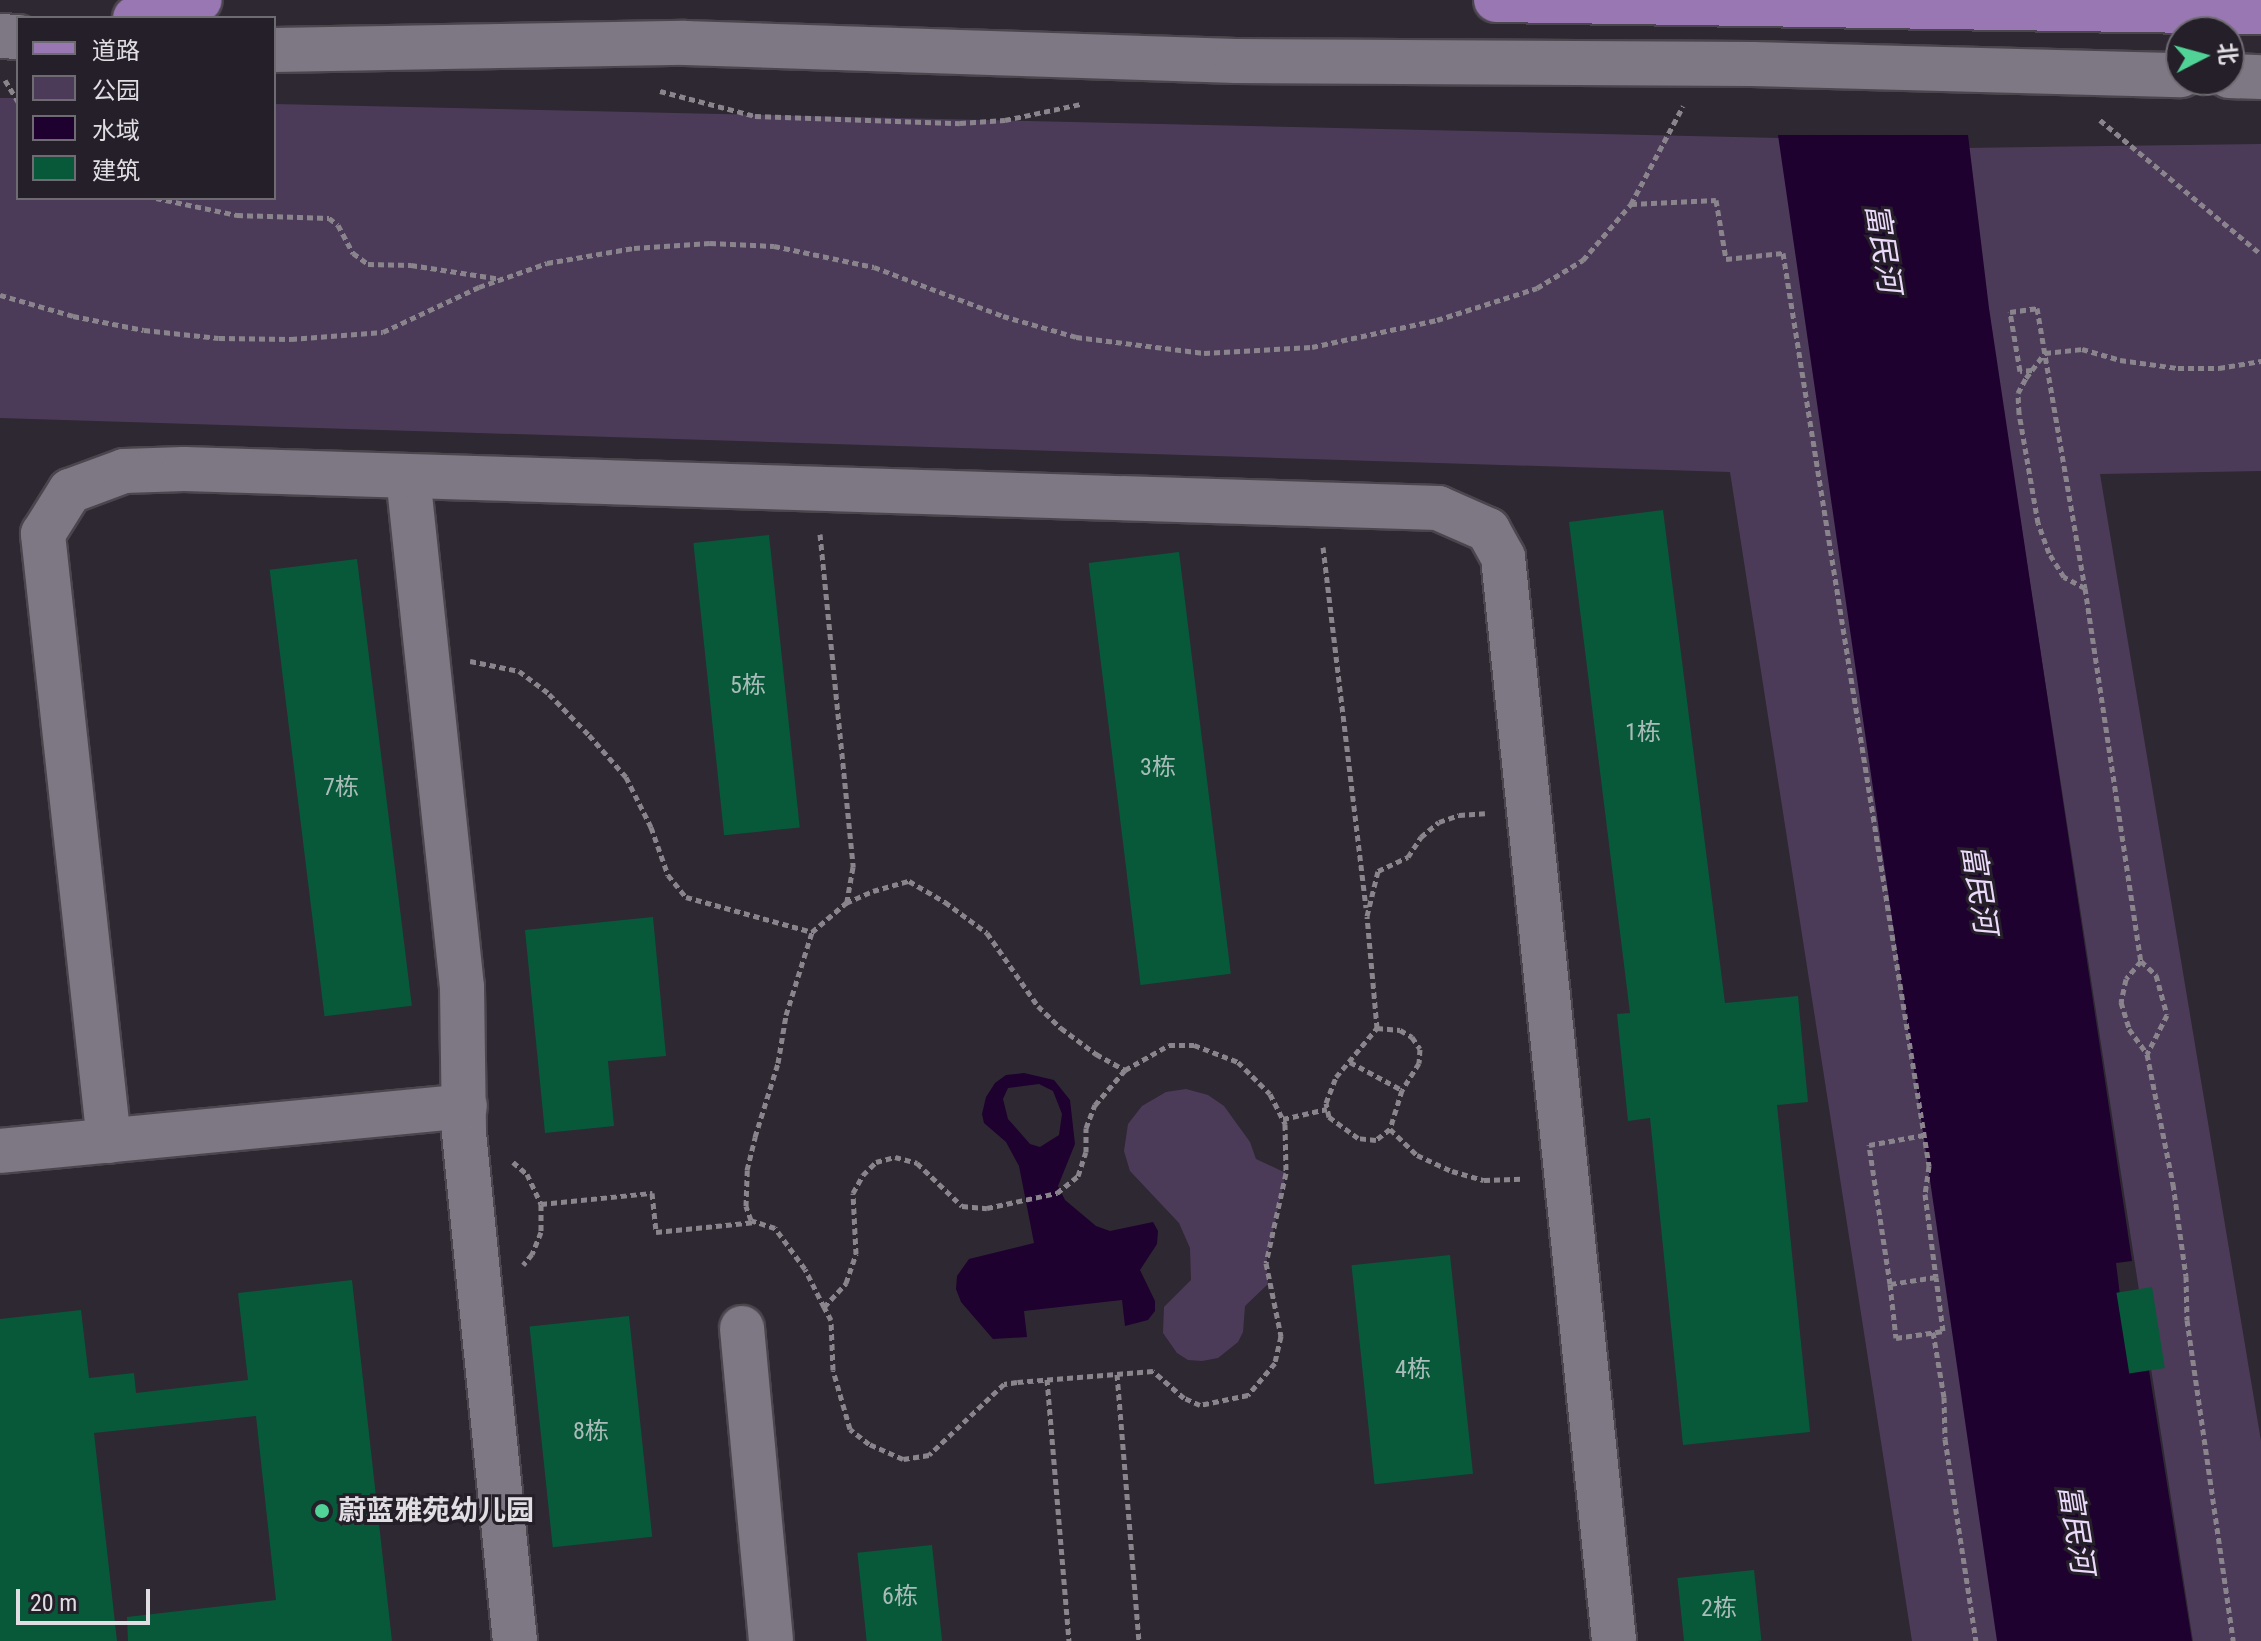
<!DOCTYPE html>
<html>
<head>
<meta charset="utf-8">
<style>
  body { margin:0 }
  #map { position:relative; width:2261px; height:1641px; overflow:hidden; background:#2e2832; font-family:"Roboto Condensed","Noto Sans SC",sans-serif }
  div>[style] { position:absolute }
  [style*='--x'] { left:calc(var(--x)*1px); top:calc(var(--y)*1px); width:calc(var(--w)*1px); rotate:calc(var(--a)*1deg) }
  .green>* { inset:0; background:#4b3b58 }
  .water>* { inset:0; background:#1e012f }
  .pier>* { inset:0; background:#2e2832 }
  .building>* { inset:0; background:#07593a; transform-origin:0 0 }
  .path>* { height:5px; margin-top:-2.5px; transform-origin:0; background:repeating-linear-gradient(90deg,#8a858d 0 6px,transparent 0 10px) }
  .roads { filter:drop-shadow(2px 0 #4b464e) drop-shadow(-2px 0 #4b464e) drop-shadow(0 2px #4b464e) drop-shadow(0 -2px #4b464e) }
  .minor>* { height:44px; margin:-22px; padding:0 22px; transform-origin:22px; border-radius:22px; background:#7e7884 }
  .major>* { height:44px; margin:-22px; padding:0 22px; transform-origin:22px; border-radius:22px; background:#9877b2 }
  .dots>* { width:22px; height:22px; translate:-50% -50%; box-sizing:border-box; border:4px solid #241f28; border-radius:50% }
  span { translate:-50% -50%; white-space:nowrap; text-align:center; line-height:1.15; -webkit-text-stroke:6px #241f28; paint-order:stroke }
  .number-label { font-size:24px; color:#aabcb9 }
  .number-label span { -webkit-text-stroke-width:0 }
  .poi-label { font-size:28px; color:#e0dde3; font-weight:700 }
  .left { translate:0 -50%; text-align:left }
  .water-label { font-size:30px; color:#ecdafb; font-style:italic }
  .legend { position:absolute; left:16px; top:16px; width:260px; height:184px; box-sizing:border-box; background:#241f28; border:2px solid #6f6b73; margin:0; padding:10px 14px; list-style:none; font-size:24px; color:#e0dde3 }
  .legend li { display:flex; align-items:center; gap:16px; height:40px }
  .legend b { width:40px; border:2px solid #6f6b73 }
  .north { position:absolute; left:2165px; top:16px; width:80px; height:80px; box-sizing:border-box; background:#241f28; border:2px solid #6f6b73; border-radius:50%; rotate:84deg; font-size:22px; font-weight:700; line-height:32px; text-align:center; color:#e0dde3 }
  .north::after { content:''; display:block; margin:auto; width:28px; height:36px; background:#51d398; clip-path:polygon(50% 0,100% 100%,50% 72%,0 100%) }
  .scale { position:absolute; left:16px; top:1589px; width:134px; height:36px; box-sizing:border-box; border:4px solid #e0dde3; border-top:0; padding-left:10px; font-size:24px; line-height:28px; white-space:nowrap; color:#e0dde3; -webkit-text-stroke:6px #241f28; paint-order:stroke }
</style>
</head>
<body>
<div id="map">
  <div class="green">
    <div style="clip-path:polygon(0 98px,18px 98px,18px 198px,274px 198px,274px 104px,1779px 138px,2021px 1641px,1912px 1641px,1730px 472px,0 418px)"></div>
    <div style="clip-path:polygon(2261px 144px,2261px 471px,2100px 474px,2261px 1441px,2261px 1641px,2193px 1641px,1963px 148px)"></div>
    <div style="clip-path:polygon(1186px 1089px,1208px 1095px,1224px 1106px,1250px 1142px,1256px 1159px,1286px 1173px,1266px 1263px,1268px 1284px,1245px 1306px,1243px 1332px,1238px 1342px,1218px 1358px,1202px 1361px,1188px 1360px,1177px 1353px,1163px 1333px,1164px 1307px,1191px 1280px,1190px 1248px,1179px 1223px,1130px 1171px,1124px 1151px,1128px 1124px,1142px 1106px,1166px 1092px)"></div>
  </div>
  <div class="water">
    <div style="clip-path:polygon(1778px 135px,1968px 135px,1989px 308px,2132px 1261px,2116px 1263px,2128px 1360px,2147px 1358px,2192px 1641px,1997px 1641px)"></div>
    <div style="clip-path:polygon(evenodd,1024px 1073px,1054px 1080px,1070px 1100px,1075px 1144px,1058px 1186px,1065px 1200px,1096px 1226px,1110px 1231px,1153px 1222px,1158px 1231px,1157px 1244px,1140px 1270px,1155px 1301px,1155px 1311px,1148px 1320px,1125px 1326px,1122px 1300px,1024px 1311px,1027px 1337px,993px 1339px,961px 1302px,956px 1289px,957px 1276px,969px 1259px,1034px 1243px,1019px 1166px,1006px 1142px,984px 1123px,982px 1114px,986px 1097px,995px 1083px,1006px 1075px,1024px 1073px,1039px 1084px,1053px 1091px,1062px 1114px,1059px 1135px,1040px 1147px,1030px 1144px,1008px 1119px,1003px 1099px,1008px 1088px,1039px 1084px)"></div>
  </div>
  <div class="pier">
    <div style="clip-path:polygon(1778px 131px,1968px 131px,1972px 135px,1774px 134px)"></div>
  </div>
  <div class="building">
    <div style="clip-path:polygon(1663px 510px,1725px 1003px,1798px 996px,1808px 1102px,1777px 1105px,1810px 1432px,1683px 1445px,1650px 1118px,1628px 1121px,1617px 1014px,1630px 1013px,1569px 522px)"></div>
    <div style="left:769px;top:535px;width:294px;height:76px;rotate:84deg"></div>
    <div style="left:1179px;top:552px;width:425px;height:91px;rotate:83deg"></div>
    <div style="left:357px;top:559px;width:450px;height:88px;rotate:83deg"></div>
    <div style="clip-path:polygon(653px 917px,666px 1056px,608px 1061px,614px 1126px,545px 1133px,525px 930px)"></div>
    <div style="left:1450px;top:1255px;width:220px;height:99px;rotate:84deg"></div>
    <div style="clip-path:polygon(352px 1280px,392px 1641px,128px 1641px,127px 1617px,276px 1600px,256px 1416px,94px 1433px,117px 1641px,0 1641px,0 1319px,81px 1310px,89px 1378px,134px 1373px,136px 1393px,248px 1380px,238px 1293px)"></div>
    <div style="left:2152px;top:1287px;width:82px;height:36px;rotate:81deg"></div>
    <div style="left:629px;top:1316px;width:222px;height:100px;rotate:84deg"></div>
    <div style="left:932px;top:1545px;width:97px;height:75px;rotate:84deg"></div>
    <div style="left:1754px;top:1570px;width:71px;height:77px;rotate:84deg"></div>
  </div>
  <div class="path">
    <div style="--x:5;--y:80;--w:26;--a:59"></div>
    <div style="--x:660;--y:91;--w:98;--a:14.7"></div>
    <div style="--x:755;--y:116;--w:205;--a:2"></div>
    <div style="--x:960;--y:123;--w:45;--a:-3.8"></div>
    <div style="--x:1005;--y:120;--w:78;--a:-11.9"></div>
    <div style="--x:2100;--y:120;--w:209;--a:39.8"></div>
    <div style="--x:156;--y:198;--w:83;--a:11.9"></div>
    <div style="--x:237;--y:215;--w:92;--a:1.9"></div>
    <div style="--x:329;--y:218;--w:11;--a:38"></div>
    <div style="--x:338;--y:225;--w:32;--a:62"></div>
    <div style="--x:353;--y:253;--w:19;--a:36"></div>
    <div style="--x:368;--y:264;--w:43;--a:1.3"></div>
    <div style="--x:411;--y:265;--w:91;--a:8.8"></div>
    <div style="--x:1631;--y:204;--w:85;--a:-2.7"></div>
    <div style="--x:1716;--y:200;--w:60;--a:80.4"></div>
    <div style="--x:1726;--y:259;--w:57;--a:-6"></div>
    <div style="--x:1783;--y:253;--w:925;--a:80.91"></div>
    <div style="--x:1929;--y:1166;--w:28;--a:98"></div>
    <div style="--x:1925;--y:1194;--w:84;--a:82.5"></div>
    <div style="--x:1936;--y:1277;--w:47;--a:171.3"></div>
    <div style="--x:1890;--y:1284;--w:141;--a:-98.6"></div>
    <div style="--x:1869;--y:1145;--w:56;--a:-10.3"></div>
    <div style="--x:0;--y:295;--w:76;--a:16"></div>
    <div style="--x:73;--y:316;--w:72;--a:11.2"></div>
    <div style="--x:144;--y:330;--w:75;--a:6.1"></div>
    <div style="--x:219;--y:338;--w:72;--a:0.8"></div>
    <div style="--x:291;--y:339;--w:92;--a:-4.4"></div>
    <div style="--x:383;--y:332;--w:106;--a:-25.1"></div>
    <div style="--x:479;--y:287;--w:72;--a:-19.4"></div>
    <div style="--x:547;--y:263;--w:88;--a:-9.8"></div>
    <div style="--x:634;--y:248;--w:76;--a:-3.8"></div>
    <div style="--x:710;--y:243;--w:64;--a:2.7"></div>
    <div style="--x:774;--y:246;--w:102;--a:11.9"></div>
    <div style="--x:874;--y:267;--w:138;--a:20.8"></div>
    <div style="--x:1003;--y:316;--w:76;--a:16"></div>
    <div style="--x:1076;--y:337;--w:129;--a:7.1"></div>
    <div style="--x:1204;--y:353;--w:108;--a:-3.2"></div>
    <div style="--x:1312;--y:347;--w:128;--a:-12.2"></div>
    <div style="--x:1437;--y:320;--w:105;--a:-17.7"></div>
    <div style="--x:1537;--y:288;--w:54;--a:-31.3"></div>
    <div style="--x:1583;--y:260;--w:74;--a:-49.4"></div>
    <div style="--x:1631;--y:204;--w:111;--a:-62"></div>
    <div style="--x:2032;--y:370;--w:12;--a:175"></div>
    <div style="--x:2020;--y:371;--w:60;--a:-99.6"></div>
    <div style="--x:2010;--y:312;--w:27;--a:-8"></div>
    <div style="--x:2037;--y:308;--w:284;--a:80.3"></div>
    <div style="--x:2085;--y:588;--w:377;--a:81.5"></div>
    <div style="--x:2141;--y:961;--w:23;--a:130"></div>
    <div style="--x:2126;--y:979;--w:24;--a:102"></div>
    <div style="--x:2121;--y:1002;--w:28;--a:73"></div>
    <div style="--x:2129;--y:1029;--w:31;--a:54"></div>
    <div style="--x:2147;--y:1054;--w:133;--a:78.7"></div>
    <div style="--x:2173;--y:1184;--w:93;--a:82"></div>
    <div style="--x:2186;--y:1276;--w:44;--a:88.7"></div>
    <div style="--x:2187;--y:1320;--w:324;--a:81.8"></div>
    <div style="--x:820;--y:534;--w:335;--a:84.3"></div>
    <div style="--x:853;--y:867;--w:36;--a:100"></div>
    <div style="--x:1323;--y:547;--w:363;--a:83.2"></div>
    <div style="--x:2085;--y:588;--w:24;--a:-152"></div>
    <div style="--x:2064;--y:577;--w:28;--a:-122"></div>
    <div style="--x:2049;--y:553;--w:32;--a:-110"></div>
    <div style="--x:2038;--y:523;--w:112;--a:-99.8"></div>
    <div style="--x:2019;--y:413;--w:20;--a:-93"></div>
    <div style="--x:2018;--y:393;--w:17;--a:-62"></div>
    <div style="--x:2026;--y:378;--w:31;--a:-53"></div>
    <div style="--x:2045;--y:353;--w:37;--a:-6"></div>
    <div style="--x:2082;--y:349;--w:40;--a:16"></div>
    <div style="--x:2120;--y:360;--w:59;--a:7.9"></div>
    <div style="--x:2178;--y:368;--w:41;--a:0"></div>
    <div style="--x:2219;--y:368;--w:43;--a:-9.5"></div>
    <div style="--x:470;--y:661;--w:50;--a:11.5"></div>
    <div style="--x:519;--y:671;--w:38;--a:37"></div>
    <div style="--x:549;--y:694;--w:57;--a:45.7"></div>
    <div style="--x:589;--y:735;--w:56;--a:48.6"></div>
    <div style="--x:626;--y:777;--w:56;--a:63.4"></div>
    <div style="--x:651;--y:827;--w:51;--a:70.5"></div>
    <div style="--x:668;--y:875;--w:28;--a:51"></div>
    <div style="--x:686;--y:897;--w:131;--a:15.5"></div>
    <div style="--x:2141;--y:961;--w:21;--a:43"></div>
    <div style="--x:2156;--y:975;--w:41;--a:74.6"></div>
    <div style="--x:2167;--y:1015;--w:44;--a:117.1"></div>
    <div style="--x:1377;--y:1028;--w:23;--a:5"></div>
    <div style="--x:1400;--y:1030;--w:14;--a:30"></div>
    <div style="--x:1412;--y:1037;--w:14;--a:56"></div>
    <div style="--x:1420;--y:1049;--w:14;--a:94"></div>
    <div style="--x:1419;--y:1063;--w:32;--a:122"></div>
    <div style="--x:1402;--y:1090;--w:41;--a:107.1"></div>
    <div style="--x:1390;--y:1129;--w:18;--a:142"></div>
    <div style="--x:1376;--y:1140;--w:18;--a:-174"></div>
    <div style="--x:1358;--y:1138;--w:36;--a:-144"></div>
    <div style="--x:1329;--y:1117;--w:14;--a:-102"></div>
    <div style="--x:1326;--y:1103;--w:28;--a:-69"></div>
    <div style="--x:1336;--y:1077;--w:64;--a:-50.1"></div>
    <div style="--x:1377;--y:1028;--w:112;--a:-95.1"></div>
    <div style="--x:1367;--y:916;--w:46;--a:-76.3"></div>
    <div style="--x:1378;--y:871;--w:33;--a:-25"></div>
    <div style="--x:1408;--y:857;--w:24;--a:-57"></div>
    <div style="--x:1421;--y:837;--w:23;--a:-40"></div>
    <div style="--x:1439;--y:822;--w:21;--a:-19"></div>
    <div style="--x:1459;--y:815;--w:26;--a:-4"></div>
    <div style="--x:1350;--y:1062;--w:59;--a:28.3"></div>
    <div style="--x:1283;--y:1119;--w:45;--a:-12.8"></div>
    <div style="--x:1390;--y:1129;--w:37;--a:44"></div>
    <div style="--x:1417;--y:1155;--w:38;--a:25"></div>
    <div style="--x:1452;--y:1171;--w:33;--a:16"></div>
    <div style="--x:1484;--y:1180;--w:38;--a:-2"></div>
    <div style="--x:513;--y:1162;--w:18;--a:41"></div>
    <div style="--x:527;--y:1174;--w:33;--a:65"></div>
    <div style="--x:541;--y:1204;--w:28;--a:90"></div>
    <div style="--x:541;--y:1232;--w:24;--a:112"></div>
    <div style="--x:532;--y:1254;--w:14;--a:129"></div>
    <div style="--x:541;--y:1204;--w:112;--a:-5.7"></div>
    <div style="--x:652;--y:1193;--w:39;--a:84"></div>
    <div style="--x:656;--y:1232;--w:100;--a:-5.8"></div>
    <div style="--x:1890;--y:1284;--w:54;--a:83.7"></div>
    <div style="--x:1896;--y:1338;--w:48;--a:-8.5"></div>
    <div style="--x:1943;--y:1331;--w:54;--a:-97.4"></div>
    <div style="--x:824;--y:1307;--w:33;--a:-47"></div>
    <div style="--x:846;--y:1283;--w:31;--a:-71"></div>
    <div style="--x:856;--y:1254;--w:61;--a:-92.8"></div>
    <div style="--x:853;--y:1193;--w:21;--a:-61"></div>
    <div style="--x:863;--y:1175;--w:18;--a:-45"></div>
    <div style="--x:876;--y:1162;--w:20;--a:-15"></div>
    <div style="--x:895;--y:1157;--w:23;--a:15"></div>
    <div style="--x:917;--y:1163;--w:62;--a:43.7"></div>
    <div style="--x:962;--y:1206;--w:25;--a:5"></div>
    <div style="--x:987;--y:1208;--w:72;--a:-12.1"></div>
    <div style="--x:1057;--y:1193;--w:27;--a:-39"></div>
    <div style="--x:1078;--y:1176;--w:25;--a:-72"></div>
    <div style="--x:1086;--y:1152;--w:24;--a:-90"></div>
    <div style="--x:1086;--y:1128;--w:25;--a:-69"></div>
    <div style="--x:1095;--y:1105;--w:46;--a:-49.4"></div>
    <div style="--x:1125;--y:1070;--w:51;--a:-29.6"></div>
    <div style="--x:1169;--y:1045;--w:25;--a:0"></div>
    <div style="--x:1194;--y:1045;--w:47;--a:21.1"></div>
    <div style="--x:1238;--y:1062;--w:45;--a:45"></div>
    <div style="--x:1270;--y:1094;--w:34;--a:63"></div>
    <div style="--x:1285;--y:1124;--w:49;--a:88.8"></div>
    <div style="--x:1286;--y:1173;--w:92;--a:102.5"></div>
    <div style="--x:1266;--y:1263;--w:75;--a:78.4"></div>
    <div style="--x:1281;--y:1336;--w:28;--a:103"></div>
    <div style="--x:1275;--y:1363;--w:42;--a:130.2"></div>
    <div style="--x:1248;--y:1395;--w:49;--a:168.2"></div>
    <div style="--x:1200;--y:1405;--w:17;--a:-156"></div>
    <div style="--x:1184;--y:1398;--w:41;--a:-138.9"></div>
    <div style="--x:1153;--y:1371;--w:136;--a:175.4"></div>
    <div style="--x:1017;--y:1382;--w:13;--a:171"></div>
    <div style="--x:1004;--y:1384;--w:103;--a:136.6"></div>
    <div style="--x:929;--y:1455;--w:26;--a:171"></div>
    <div style="--x:903;--y:1459;--w:37;--a:-156"></div>
    <div style="--x:869;--y:1444;--w:24;--a:-142"></div>
    <div style="--x:850;--y:1429;--w:61;--a:-106.1"></div>
    <div style="--x:833;--y:1370;--w:50;--a:-92.3"></div>
    <div style="--x:831;--y:1320;--w:15;--a:-118"></div>
    <div style="--x:824;--y:1307;--w:42;--a:-116.6"></div>
    <div style="--x:805;--y:1269;--w:51;--a:-126.2"></div>
    <div style="--x:775;--y:1228;--w:25;--a:-162"></div>
    <div style="--x:751;--y:1220;--w:15;--a:-110"></div>
    <div style="--x:746;--y:1206;--w:36;--a:-88"></div>
    <div style="--x:747;--y:1170;--w:34;--a:-76"></div>
    <div style="--x:755;--y:1137;--w:77;--a:-72.7"></div>
    <div style="--x:778;--y:1063;--w:49;--a:-80.5"></div>
    <div style="--x:786;--y:1015;--w:87;--a:-72.6"></div>
    <div style="--x:812;--y:932;--w:45;--a:-40.5"></div>
    <div style="--x:846;--y:903;--w:30;--a:-24"></div>
    <div style="--x:873;--y:891;--w:37;--a:-16"></div>
    <div style="--x:909;--y:881;--w:42;--a:30.3"></div>
    <div style="--x:945;--y:902;--w:52;--a:36.4"></div>
    <div style="--x:987;--y:933;--w:89;--a:55.1"></div>
    <div style="--x:1038;--y:1006;--w:32;--a:44"></div>
    <div style="--x:1061;--y:1028;--w:44;--a:36.6"></div>
    <div style="--x:1096;--y:1054;--w:33;--a:29"></div>
    <div style="--x:1933;--y:1332;--w:66;--a:80.4"></div>
    <div style="--x:1944;--y:1397;--w:42;--a:88.6"></div>
    <div style="--x:1945;--y:1439;--w:204;--a:81.3"></div>
    <div style="--x:1117;--y:1374;--w:268;--a:85.3"></div>
    <div style="--x:1047;--y:1379;--w:263;--a:85.2"></div>
  </div>
  <div class="roads">
    <div class="minor">
      <div style="--x:0;--y:36;--w:18;--a:3"></div>
      <div style="--x:274;--y:50;--w:411;--a:-1"></div>
      <div style="--x:685;--y:43;--w:551;--a:1.87"></div>
      <div style="--x:1236;--y:61;--w:516;--a:0.33"></div>
      <div style="--x:1752;--y:64;--w:429;--a:1.5"></div>
      <div style="--x:2229;--y:76;--w:32;--a:2"></div>
      <div style="--x:408;--y:476;--w:514;--a:83.97"></div>
      <div style="--x:462;--y:987;--w:146;--a:89.2"></div>
      <div style="--x:464;--y:1133;--w:511;--a:84.27"></div>
      <div style="--x:109;--y:1141;--w:611;--a:-96.21"></div>
      <div style="--x:43;--y:534;--w:51;--a:-57.9"></div>
      <div style="--x:70;--y:491;--w:58;--a:-20.3"></div>
      <div style="--x:124;--y:471;--w:60;--a:-1.9"></div>
      <div style="--x:184;--y:469;--w:1255;--a:1.78"></div>
      <div style="--x:1438;--y:508;--w:55;--a:23.7"></div>
      <div style="--x:1488;--y:530;--w:31;--a:61"></div>
      <div style="--x:1503;--y:557;--w:1090;--a:84.15"></div>
      <div style="--x:0;--y:1151;--w:467;--a:-5.5"></div>
      <div style="--x:742;--y:1328;--w:314;--a:84.7"></div>
    </div>
    <div class="major">
      <div style="--x:1496;--y:0;--w:765;--a:0.9"></div>
      <div style="--x:135;--y:18;--w:67;--a:-15.5"></div>
    </div>
  </div>
  <div class="dots">
    <div style="left:322px;top:1511px;background:#51d398"></div>
  </div>
  <div class="number-label">
    <span style="left:748px;top:686px">5栋</span>
    <span style="left:1643px;top:733px">1栋</span>
    <span style="left:1158px;top:768px">3栋</span>
    <span style="left:341px;top:788px">7栋</span>
    <span style="left:1413px;top:1370px">4栋</span>
    <span style="left:591px;top:1432px">8栋</span>
    <span style="left:900px;top:1597px">6栋</span>
    <span style="left:1719px;top:1609px">2栋</span>
  </div>
  <div class="poi-label">
    <span class="left" style="left:338px;top:1511px">蔚蓝雅苑幼儿园</span>
  </div>
  <div class="water-label">
    <span style="left:1883px;top:248px;rotate:81deg">富民河</span>
    <span style="left:1979px;top:889px;rotate:81deg">富民河</span>
    <span style="left:2076px;top:1529px;rotate:81deg">富民河</span>
  </div>
  <ul class="legend">
  <li><b style="height:10px;background:#9877b2"></b>道路</li>
  <li><b style="height:22px;background:#4b3b58"></b>公园</li>
  <li><b style="height:22px;background:#1e012f"></b>水域</li>
  <li><b style="height:22px;background:#07593a"></b>建筑</li>
  </ul>
  <div class="north">北</div>
  <div class="scale">20 m</div>
</div>
</body>
</html>
